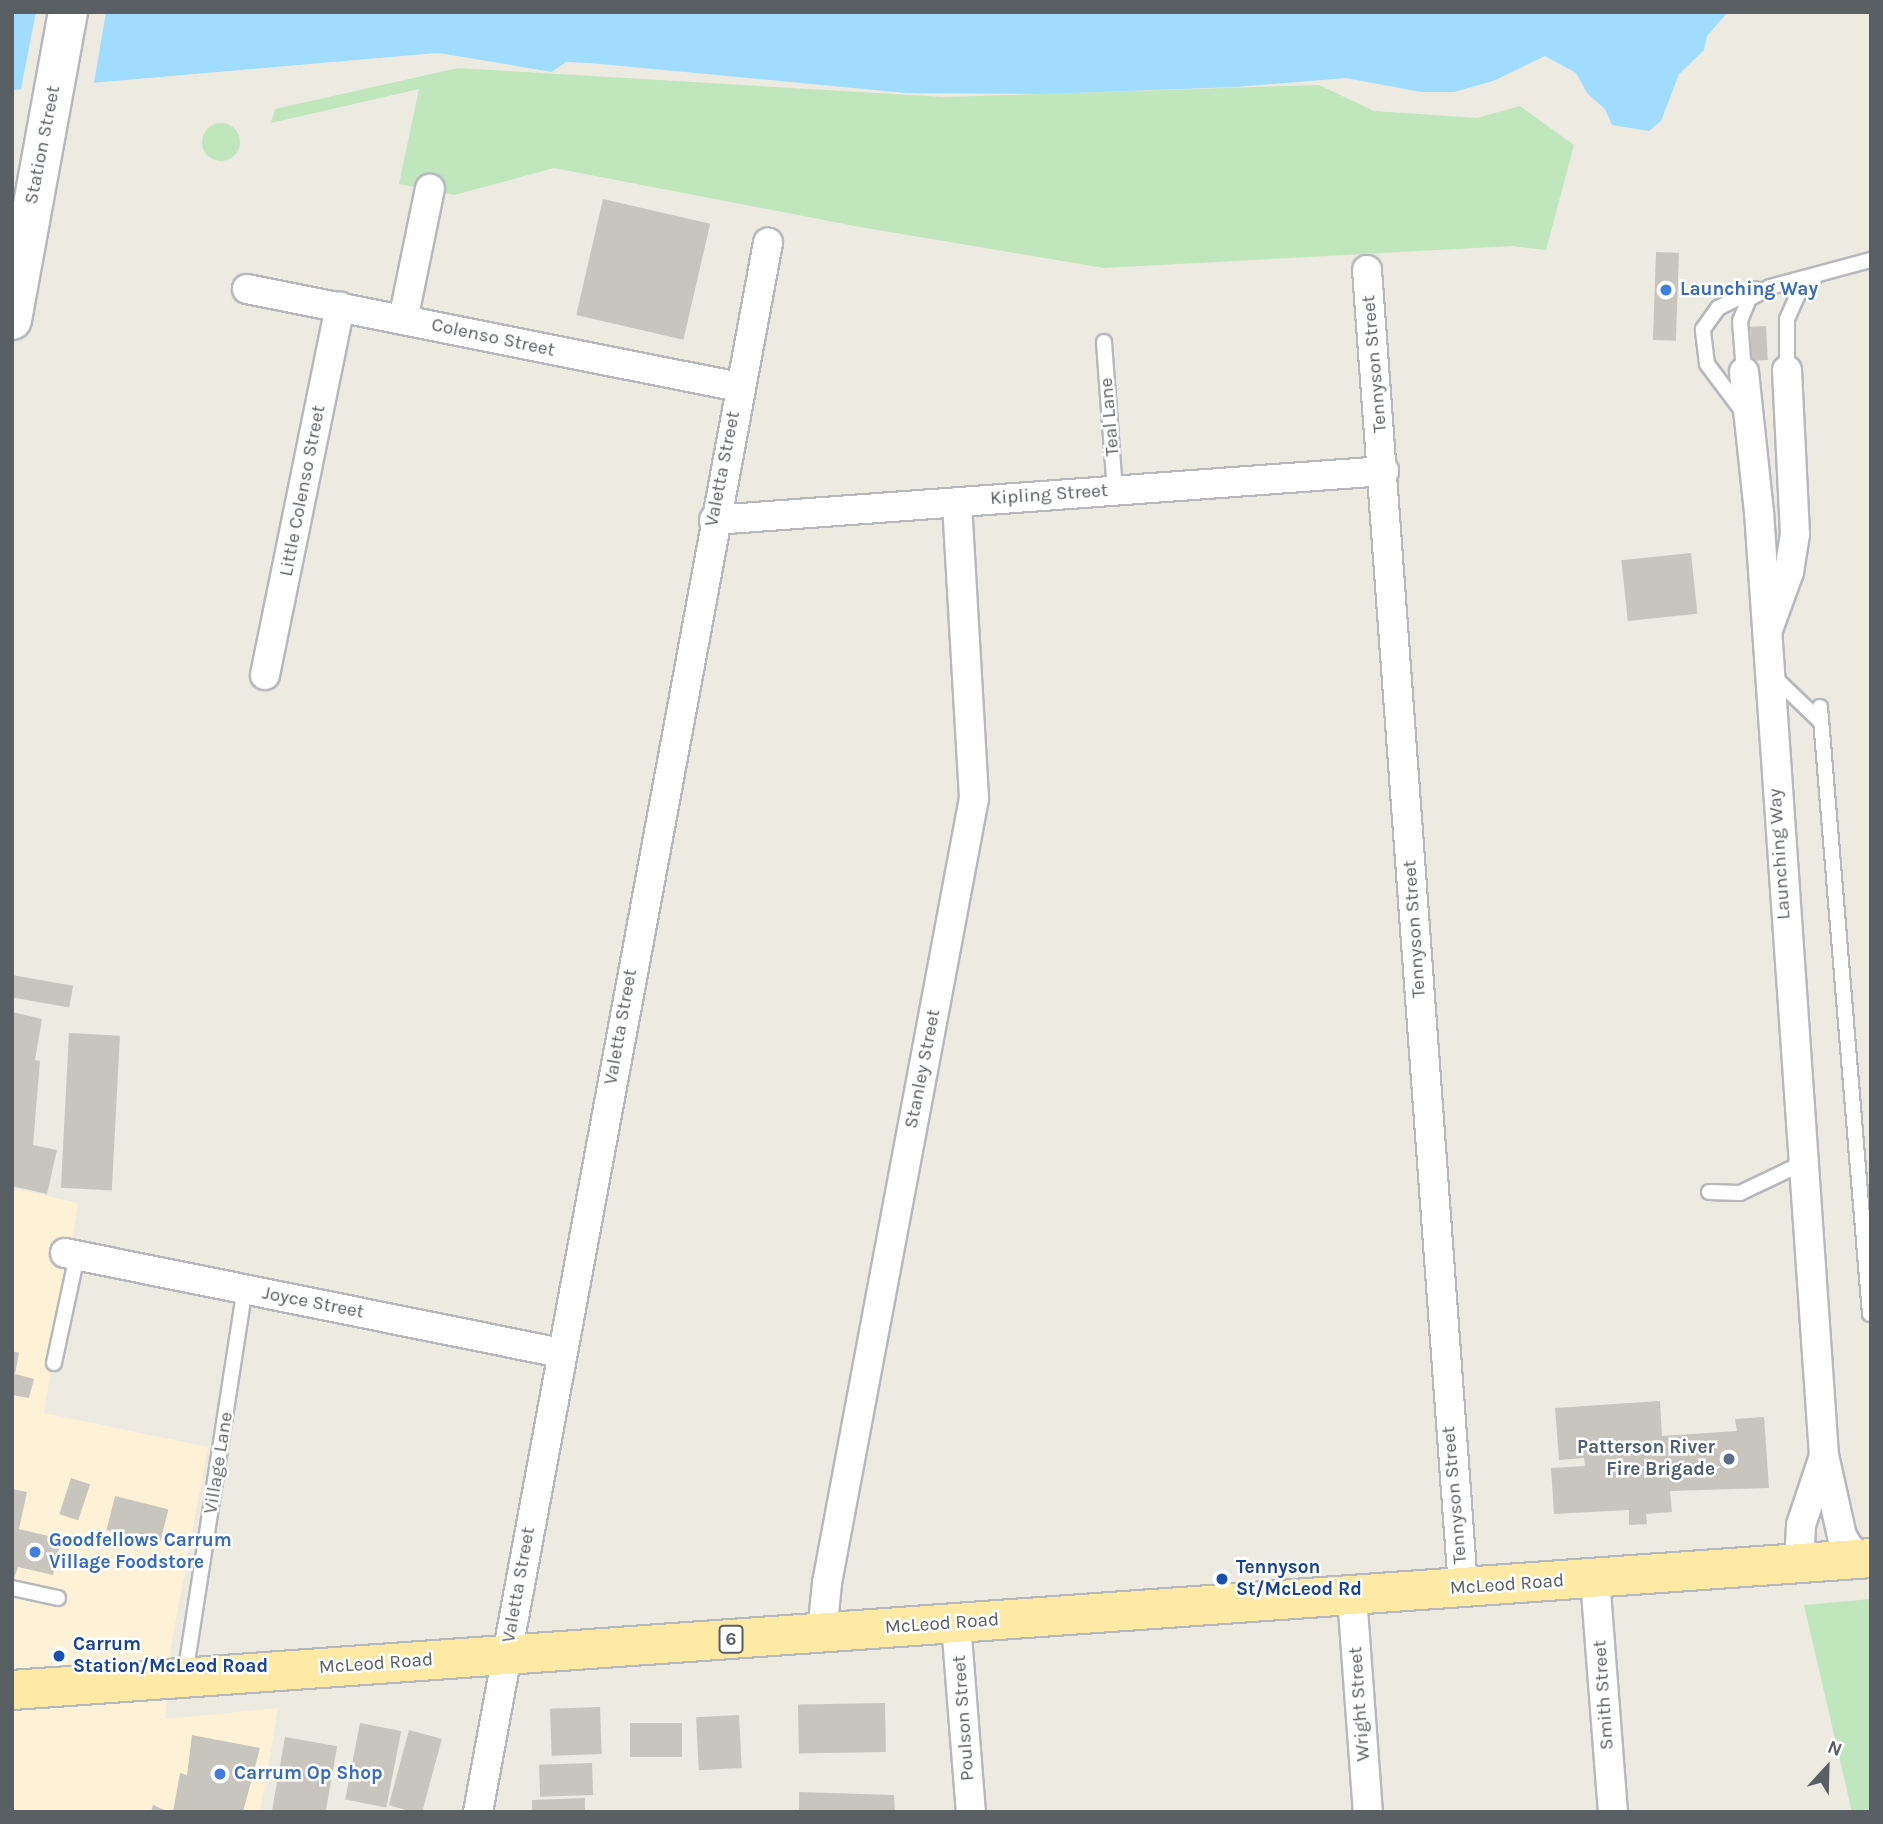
<!DOCTYPE html>
<html>
<head>
<meta charset="utf-8">
<style>
  body { margin:0 }
  #map { position:relative; width:1883px; height:1824px; overflow:hidden; background:#edeae2; font-family:Karla,sans-serif }
  div>[style] { position:absolute }
  [style*='--x'] { left:calc(var(--x)*1px); top:calc(var(--y)*1px); width:calc(var(--w)*1px); rotate:calc(var(--a)*1deg) }
  .commercial>* { inset:0; background:#fef2d6 }
  .green>* { inset:0; background:#c0e6bd }
  .round { border-radius:50% }
  .water>* { inset:0; background:#a0dcff }
  .pier>* { inset:0; background:#edeae2 }
  .building>* { inset:0; background:#c8c5bf; transform-origin:0 0 }
  .roads { filter:drop-shadow(2px 0 #b5b8bd) drop-shadow(-2px 0 #b5b8bd) drop-shadow(0 2px #b5b8bd) drop-shadow(0 -2px #b5b8bd) }
  .lane>* { height:14px; margin:-7px; padding:0 7px; transform-origin:7px; border-radius:7px; background:#fff }
  .street>* { height:28px; margin:-14px; padding:0 14px; transform-origin:14px; border-radius:14px; background:#fff }
  .secondary>* { height:38px; margin:-19px; padding:0 19px; transform-origin:19px; border-radius:19px; background:#fff }
  .primary>* { height:38px; margin:-19px; padding:0 19px; transform-origin:19px; border-radius:19px; background:#ffeaa5 }
  .dots>* { width:19px; height:19px; translate:-50% -50%; box-sizing:border-box; border:4px solid #fff; border-radius:50% }
  span { translate:-50% -50%; white-space:nowrap; text-align:center; line-height:1.15; -webkit-text-stroke:5px #fff; paint-order:stroke }
  .shield-label span { padding:2px 5px; background:#fff; border:2px solid; border-radius:5px; -webkit-text-stroke-width:0 }
  .shield-label { font-size:18px; color:#5a5f63; font-weight:700 }
  .street-label { font-size:19px; color:#5a5f63 }
  .shop-label { font-size:19px; color:#366cbe; font-weight:700 }
  .left { translate:0 -50%; text-align:left }
  .service-label { font-size:19px; color:#4e5e75; font-weight:700 }
  .right { translate:-100% -50%; text-align:right }
  .transit-label { font-size:19px; color:#164399; font-weight:700 }
  .frame { position:absolute; inset:0; border:14px solid #5a5f63; pointer-events:none }
  .north { position:absolute; left:1792px; top:1733px; width:70px; height:70px; -webkit-text-stroke:5px #fff; paint-order:stroke; rotate:22deg; font-size:19px; font-weight:700; line-height:28px; text-align:center; color:#5a5f63 }
  .north::after { content:''; display:block; margin:auto; width:24px; height:32px; background:#5a5f63; clip-path:polygon(50% 0,100% 100%,50% 72%,0 100%) }
</style>
</head>
<body>
<div id="map">
  <div class="commercial">
    <div style="clip-path:polygon(12px 1188px,78px 1203px,44px 1413px,208px 1447px,171px 1646px,165px 1719px,278px 1708px,260px 1812px,12px 1812px)"></div>
  </div>
  <div class="green">
    <div style="clip-path:polygon(458px 68px,944px 97px,1319px 85px,1374px 111px,1477px 118px,1520px 106px,1574px 145px,1546px 250px,1512px 246px,1104px 268px,860px 227px,554px 168px,454px 195px,399px 184px,419px 89px,271px 123px,275px 109px)"></div>
    <div class="round" style="left:202px;top:123px;width:38px;height:38px"></div>
    <div style="clip-path:polygon(1871px 1599px,1871px 1812px,1852px 1812px,1804px 1605px)"></div>
  </div>
  <div class="water">
    <div style="clip-path:polygon(12px 12px,1728px 12px,1707px 36px,1704px 50px,1679px 74px,1661px 121px,1649px 131px,1612px 125px,1605px 109px,1587px 93px,1576px 73px,1545px 56px,1493px 81px,1454px 92px,1421px 92px,1346px 78px,1236px 87px,1043px 94px,906px 93px,590px 63px,566px 62px,551px 72px,438px 53px,12px 90px)"></div>
  </div>
  <div class="pier">
    <div style="clip-path:polygon(36px 12px,106px 12px,94px 83px,438px 53px,551px 72px,438px 57px,12px 94px,21px 89px)"></div>
  </div>
  <div class="building">
    <div style="left:603px;top:199px;width:110px;height:119px;rotate:13deg"></div>
    <div style="left:1656px;top:252px;width:23px;height:88px;rotate:2deg"></div>
    <div style="left:1766px;top:326px;width:34px;height:16px;rotate:87deg"></div>
    <div style="left:1691px;top:553px;width:61px;height:70px;rotate:84deg"></div>
    <div style="left:12px;top:975px;width:62px;height:22px;rotate:10deg"></div>
    <div style="clip-path:polygon(12px 1012px,42px 1019px,35px 1060px,40px 1061px,33px 1145px,57px 1150px,47px 1194px,12px 1186px)"></div>
    <div style="left:69px;top:1033px;width:51px;height:155px;rotate:3deg"></div>
    <div style="clip-path:polygon(12px 1351px,19px 1353px,15px 1374px,34px 1379px,29px 1398px,12px 1395px)"></div>
    <div style="clip-path:polygon(1660px 1401px,1662px 1436px,1737px 1431px,1735px 1419px,1764px 1417px,1769px 1488px,1670px 1491px,1672px 1512px,1646px 1514px,1647px 1524px,1629px 1525px,1629px 1510px,1554px 1514px,1551px 1468px,1585px 1466px,1584px 1458px,1559px 1460px,1555px 1408px)"></div>
    <div style="left:71px;top:1478px;width:20px;height:38px;rotate:18deg"></div>
    <div style="clip-path:polygon(12px 1489px,27px 1492px,19px 1529px,61px 1539px,53px 1575px,18px 1567px,12px 1584px)"></div>
    <div style="left:115px;top:1496px;width:55px;height:35px;rotate:14deg"></div>
    <div style="left:885px;top:1703px;width:49px;height:87px;rotate:89deg"></div>
    <div style="left:600px;top:1707px;width:47px;height:50px;rotate:88deg"></div>
    <div style="left:739px;top:1715px;width:53px;height:43px;rotate:87deg"></div>
    <div style="left:360px;top:1723px;width:42px;height:78px;rotate:11deg"></div>
    <div style="left:630px;top:1723px;width:52px;height:34px"></div>
    <div style="left:409px;top:1730px;width:34px;height:78px;rotate:15deg"></div>
    <div style="clip-path:polygon(192px 1735px,260px 1748px,243px 1812px,173px 1812px,180px 1773px,187px 1775px)"></div>
    <div style="left:285px;top:1737px;width:53px;height:76px;rotate:10deg"></div>
    <div style="left:592px;top:1763px;width:32px;height:53px;rotate:88deg"></div>
    <div style="clip-path:polygon(799px 1792px,894px 1795px,895px 1812px,799px 1812px)"></div>
    <div style="clip-path:polygon(585px 1798px,585px 1812px,532px 1812px,532px 1800px)"></div>
    <div style="clip-path:polygon(153px 1805px,169px 1812px,151px 1812px)"></div>
  </div>
  <div class="roads">
    <div class="lane">
      <div style="--x:1104;--y:342;--w:149;--a:85.8"></div>
      <div style="--x:1787;--y:370;--w:51;--a:-90"></div>
      <div style="--x:1787;--y:319;--w:27;--a:-66"></div>
      <div style="--x:1798;--y:294;--w:25;--a:-45"></div>
      <div style="--x:1744;--y:372;--w:51;--a:-94.5"></div>
      <div style="--x:1740;--y:321;--w:24;--a:-68"></div>
      <div style="--x:1749;--y:299;--w:24;--a:-30"></div>
      <div style="--x:1770;--y:287;--w:105;--a:-15"></div>
      <div style="--x:1743;--y:412;--w:60;--a:-126.9"></div>
      <div style="--x:1707;--y:364;--w:35;--a:-97"></div>
      <div style="--x:1703;--y:329;--w:26;--a:-54"></div>
      <div style="--x:1718;--y:308;--w:42;--a:-26.6"></div>
      <div style="--x:1773;--y:676;--w:66;--a:43.8"></div>
      <div style="--x:1820;--y:707;--w:609;--a:85.29"></div>
      <div style="--x:1709;--y:1192;--w:31;--a:2"></div>
      <div style="--x:1740;--y:1193;--w:70;--a:-25.5"></div>
      <div style="--x:54;--y:1363;--w:109;--a:-77.9"></div>
      <div style="--x:12;--y:1588;--w:47;--a:12.3"></div>
      <div style="--x:185;--y:1675;--w:391;--a:-81.2"></div>
    </div>
    <div class="street">
      <div style="--x:1367;--y:270;--w:1321;--a:85.83"></div>
      <div style="--x:247;--y:289;--w:502;--a:11.27"></div>
      <div style="--x:403;--y:320;--w:134;--a:-78.4"></div>
      <div style="--x:1744;--y:372;--w:141;--a:83.9"></div>
      <div style="--x:1759;--y:512;--w:945;--a:86.06"></div>
      <div style="--x:1824;--y:1455;--w:83;--a:77.5"></div>
      <div style="--x:1842;--y:1536;--w:14;--a:60"></div>
      <div style="--x:1849;--y:1548;--w:19;--a:36"></div>
      <div style="--x:714;--y:520;--w:672;--a:-4.18"></div>
      <div style="--x:1769;--y:627;--w:59;--a:-70"></div>
      <div style="--x:1789;--y:572;--w:38;--a:-81"></div>
      <div style="--x:1795;--y:534;--w:164;--a:-92.8"></div>
      <div style="--x:265;--y:675;--w:376;--a:-78.5"></div>
      <div style="--x:65;--y:1253;--w:506;--a:11.4"></div>
      <div style="--x:1799;--y:1564;--w:39;--a:-87"></div>
      <div style="--x:1801;--y:1525;--w:70;--a:-71.6"></div>
      <div style="--x:1595;--y:1579;--w:234;--a:85.6"></div>
      <div style="--x:1352;--y:1596;--w:217;--a:85.8"></div>
      <div style="--x:956;--y:1623;--w:190;--a:85.5"></div>
      <div style="--x:822;--y:1633;--w:50;--a:-84.3"></div>
      <div style="--x:827;--y:1583;--w:799;--a:-79.39"></div>
      <div style="--x:974;--y:798;--w:296;--a:-93.3"></div>
      <div style="--x:478;--y:1812;--w:1596;--a:-79.53"></div>
    </div>
    <div class="secondary">
      <div style="--x:12;--y:320;--w:313;--a:-79.7"></div>
    </div>
    <div class="primary">
      <div style="--x:12;--y:1690;--w:1864;--a:-4.06"></div>
    </div>
  </div>
  <div class="dots">
    <div style="left:1666px;top:290px;background:#3f7fe0"></div>
    <div style="left:1729px;top:1459px;background:#5c6f8a"></div>
    <div style="left:35px;top:1552px;background:#3f7fe0"></div>
    <div style="left:1222px;top:1579px;background:#1a4fb4"></div>
    <div style="left:59px;top:1656px;background:#1a4fb4"></div>
    <div style="left:220px;top:1774px;background:#3f7fe0"></div>
  </div>
  <div class="shield-label">
    <span style="left:731px;top:1639px">6</span>
  </div>
  <div class="street-label">
    <span style="left:43px;top:145px;rotate:-79deg">Station Street</span>
    <span style="left:493px;top:338px;rotate:12deg">Colenso Street</span>
    <span style="left:1375px;top:364px;rotate:-95deg">Tennyson Street</span>
    <span style="left:1110px;top:417px;rotate:-95deg">Teal Lane</span>
    <span style="left:723px;top:469px;rotate:-79deg">Valetta Street</span>
    <span style="left:303px;top:491px;rotate:-79deg">Little Colenso Street</span>
    <span style="left:1049px;top:495px;rotate:-4deg">Kipling Street</span>
    <span style="left:1780px;top:854px;rotate:-94deg">Launching Way</span>
    <span style="left:1415px;top:929px;rotate:-94deg">Tennyson Street</span>
    <span style="left:621px;top:1027px;rotate:-80deg">Valetta Street</span>
    <span style="left:923px;top:1069px;rotate:-79deg">Stanley Street</span>
    <span style="left:313px;top:1303px;rotate:11deg">Joyce Street</span>
    <span style="left:219px;top:1463px;rotate:-81deg">Village Lane</span>
    <span style="left:1455px;top:1495px;rotate:-95deg">Tennyson Street</span>
    <span style="left:519px;top:1585px;rotate:-80deg">Valetta Street</span>
    <span style="left:1507px;top:1585px;rotate:-4deg">McLeod Road</span>
    <span style="left:942px;top:1624px;rotate:-4deg">McLeod Road</span>
    <span style="left:376px;top:1664px;rotate:-4deg">McLeod Road</span>
    <span style="left:1604px;top:1695px;rotate:-94deg">Smith Street</span>
    <span style="left:1360px;top:1704px;rotate:-94deg">Wright Street</span>
    <span style="left:964px;top:1718px;rotate:-94deg">Poulson Street</span>
  </div>
  <div class="shop-label">
    <span class="left" style="left:1680px;top:290px">Launching Way</span>
    <span class="left" style="left:49px;top:1552px">Goodfellows Carrum<br>Village Foodstore</span>
    <span class="left" style="left:234px;top:1774px">Carrum Op Shop</span>
  </div>
  <div class="service-label">
    <span class="right" style="left:1715px;top:1459px">Patterson River<br>Fire Brigade</span>
  </div>
  <div class="transit-label">
    <span class="left" style="left:1236px;top:1579px">Tennyson<br>St/McLeod Rd</span>
    <span class="left" style="left:73px;top:1656px">Carrum<br>Station/McLeod Road</span>
  </div>
  <div class="frame"></div>
  <div class="north">N</div>
</div>
</body>
</html>
